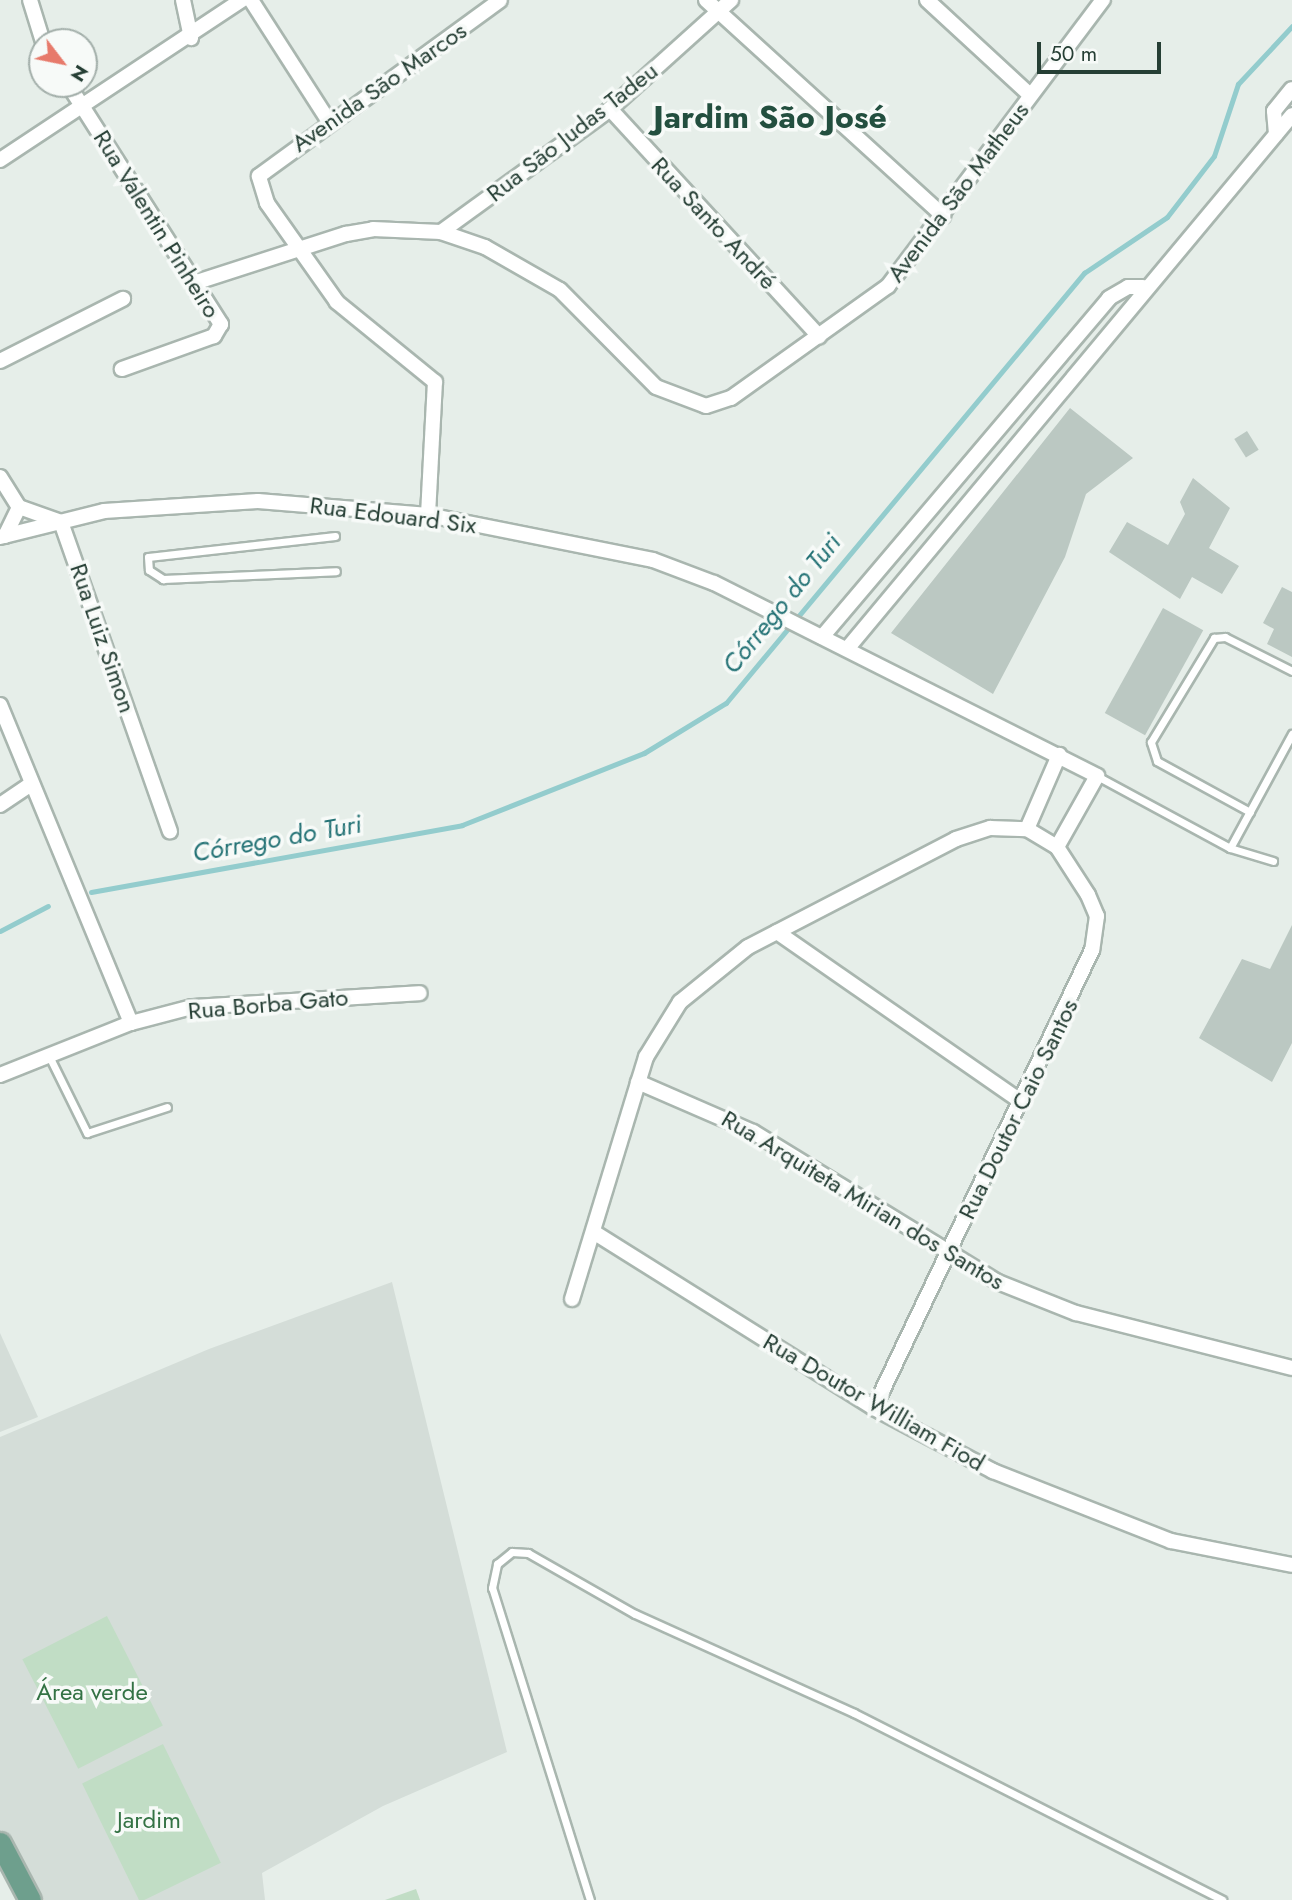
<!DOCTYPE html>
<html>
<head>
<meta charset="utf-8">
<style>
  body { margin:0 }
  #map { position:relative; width:1292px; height:1900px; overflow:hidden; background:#e6eee9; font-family:Jost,sans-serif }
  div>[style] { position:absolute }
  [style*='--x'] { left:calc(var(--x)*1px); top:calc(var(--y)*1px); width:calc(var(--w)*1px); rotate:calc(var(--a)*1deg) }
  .built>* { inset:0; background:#d4ddd8 }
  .green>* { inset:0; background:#c1ddc5; transform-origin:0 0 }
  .stream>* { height:5px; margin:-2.5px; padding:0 2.5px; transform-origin:2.5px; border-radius:2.5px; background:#93cccd }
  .building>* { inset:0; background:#bbc8c2; transform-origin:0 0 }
  .roads { filter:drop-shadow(2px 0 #a9b6af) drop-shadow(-2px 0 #a9b6af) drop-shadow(0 2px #a9b6af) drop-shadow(0 -2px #a9b6af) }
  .service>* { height:7px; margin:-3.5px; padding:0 3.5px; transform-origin:3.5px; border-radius:3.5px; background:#fff }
  .minor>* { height:14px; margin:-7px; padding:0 7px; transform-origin:7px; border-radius:7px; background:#fff }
  .primary>* { height:21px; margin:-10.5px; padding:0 10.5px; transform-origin:10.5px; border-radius:10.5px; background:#6e9f8d }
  span { translate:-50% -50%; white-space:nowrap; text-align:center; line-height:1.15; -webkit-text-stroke:7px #f7faf8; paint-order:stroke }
  .street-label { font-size:24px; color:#263f35 }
  .park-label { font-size:24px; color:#337244 }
  .water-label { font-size:26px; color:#257376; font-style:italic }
  .district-label { font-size:32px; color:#234f3f; font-weight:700 }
  .north { position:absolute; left:28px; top:28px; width:70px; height:70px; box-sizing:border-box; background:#f7faf8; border:2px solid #a3afaa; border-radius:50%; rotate:122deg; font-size:19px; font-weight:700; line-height:28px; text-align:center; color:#263f35 }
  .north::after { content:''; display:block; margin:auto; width:24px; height:32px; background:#e77a6b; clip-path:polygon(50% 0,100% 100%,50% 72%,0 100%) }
  .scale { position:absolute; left:1037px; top:42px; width:124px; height:32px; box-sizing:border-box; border:4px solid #263f35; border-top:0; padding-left:9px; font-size:21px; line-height:24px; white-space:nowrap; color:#263f35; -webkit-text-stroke:5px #f7faf8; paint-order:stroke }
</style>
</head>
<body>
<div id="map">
  <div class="built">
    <div style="clip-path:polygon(392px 1282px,507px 1752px,383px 1806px,262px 1873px,265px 1900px,39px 1900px,0 1840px,0 1437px,209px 1349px)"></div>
    <div style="clip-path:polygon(0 1333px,38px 1417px,0 1432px)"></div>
  </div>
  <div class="green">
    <div style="left:107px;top:1616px;width:123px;height:95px;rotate:63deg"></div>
    <div style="left:163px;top:1744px;width:132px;height:90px;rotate:64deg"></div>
    <div style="clip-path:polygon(416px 1889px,420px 1900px,385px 1900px)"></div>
  </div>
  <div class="stream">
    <div style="--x:91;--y:892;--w:377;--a:-10.2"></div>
    <div style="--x:462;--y:825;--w:196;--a:-21.6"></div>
    <div style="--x:644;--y:753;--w:96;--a:-31.4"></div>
    <div style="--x:726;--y:703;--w:560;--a:-50.22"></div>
    <div style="--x:1084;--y:273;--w:100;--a:-34"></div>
    <div style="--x:1167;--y:217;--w:77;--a:-52.4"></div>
    <div style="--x:1214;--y:156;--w:76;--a:-71.6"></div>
    <div style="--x:1238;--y:84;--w:79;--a:-47"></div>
    <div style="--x:0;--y:931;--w:54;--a:-27.5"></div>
  </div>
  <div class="building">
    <div style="clip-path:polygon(1070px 408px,1133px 458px,1086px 494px,1065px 557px,993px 694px,891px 633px)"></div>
    <div style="left:1247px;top:431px;width:22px;height:15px;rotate:58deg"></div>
    <div style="clip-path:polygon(1193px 478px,1230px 508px,1209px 548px,1239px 566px,1222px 594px,1192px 577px,1180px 599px,1109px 552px,1127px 522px,1168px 545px,1185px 514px,1180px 502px)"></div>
    <div style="clip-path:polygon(1282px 587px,1292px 592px,1292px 657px,1267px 644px,1274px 629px,1263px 623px)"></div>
    <div style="left:1163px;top:608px;width:46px;height:120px;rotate:29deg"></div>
    <div style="clip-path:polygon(1292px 925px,1292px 1043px,1272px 1082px,1199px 1038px,1242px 959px,1270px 969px)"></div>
  </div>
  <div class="roads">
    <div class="service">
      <div style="--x:335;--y:536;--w:188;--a:173.6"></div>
      <div style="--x:148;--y:557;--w:13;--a:86"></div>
      <div style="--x:149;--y:570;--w:17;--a:33"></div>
      <div style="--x:163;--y:579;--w:173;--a:-2.6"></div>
      <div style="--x:1097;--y:776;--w:151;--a:28.4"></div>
      <div style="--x:1230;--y:848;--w:45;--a:16.8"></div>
      <div style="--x:1250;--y:812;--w:106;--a:-151.3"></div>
      <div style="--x:1157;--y:761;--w:20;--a:-108"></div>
      <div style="--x:1151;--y:742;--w:122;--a:-58.8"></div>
      <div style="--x:1214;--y:638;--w:11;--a:-5"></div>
      <div style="--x:1225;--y:637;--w:75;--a:26.9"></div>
      <div style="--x:1230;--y:848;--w:130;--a:-61.5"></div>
      <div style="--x:49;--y:1056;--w:86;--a:63.7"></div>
      <div style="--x:87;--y:1133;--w:84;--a:-18"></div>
      <div style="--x:590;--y:1900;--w:327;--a:-107.4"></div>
      <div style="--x:492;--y:1588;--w:25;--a:-78"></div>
      <div style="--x:497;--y:1564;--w:19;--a:-39"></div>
      <div style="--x:512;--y:1552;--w:16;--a:4"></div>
      <div style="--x:528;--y:1553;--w:123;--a:29.7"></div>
      <div style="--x:635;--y:1614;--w:240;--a:24.3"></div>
      <div style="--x:854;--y:1713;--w:413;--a:26.9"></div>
    </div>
    <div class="minor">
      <div style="--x:30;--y:0;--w:44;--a:72.8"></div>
      <div style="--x:183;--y:0;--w:39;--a:78"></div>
      <div style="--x:251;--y:0;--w:146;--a:57.3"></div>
      <div style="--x:706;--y:0;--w:321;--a:42.3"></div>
      <div style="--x:927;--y:0;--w:140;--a:42.7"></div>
      <div style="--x:68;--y:84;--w:285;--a:57.5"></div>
      <div style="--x:221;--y:324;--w:14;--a:120"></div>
      <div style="--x:214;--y:336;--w:98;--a:160.3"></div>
      <div style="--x:610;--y:109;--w:309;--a:47.4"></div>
      <div style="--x:1276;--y:134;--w:23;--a:-95"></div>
      <div style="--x:1274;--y:111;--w:28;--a:-51"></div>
      <div style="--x:0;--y:160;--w:290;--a:-33.5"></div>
      <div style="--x:441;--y:232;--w:209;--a:-36"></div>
      <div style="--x:610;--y:109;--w:163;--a:-42"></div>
      <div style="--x:197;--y:282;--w:157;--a:-17.9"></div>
      <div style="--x:346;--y:234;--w:27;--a:-10"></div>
      <div style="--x:373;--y:229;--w:68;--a:2.5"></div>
      <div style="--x:441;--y:232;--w:46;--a:18.8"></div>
      <div style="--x:485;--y:247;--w:86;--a:29.8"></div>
      <div style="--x:560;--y:290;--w:136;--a:45.3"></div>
      <div style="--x:656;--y:387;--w:53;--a:20.8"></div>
      <div style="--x:706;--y:406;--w:26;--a:-18"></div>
      <div style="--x:731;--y:398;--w:193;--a:-35.5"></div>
      <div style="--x:888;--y:286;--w:358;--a:-53.1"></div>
      <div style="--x:0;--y:361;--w:138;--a:-26.8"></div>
      <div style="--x:0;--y:477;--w:36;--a:58"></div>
      <div style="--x:19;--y:507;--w:45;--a:19.7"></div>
      <div style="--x:61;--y:522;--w:328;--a:70.6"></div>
      <div style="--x:428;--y:515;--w:133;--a:-87"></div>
      <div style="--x:435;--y:382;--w:127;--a:-140.8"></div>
      <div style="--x:337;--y:302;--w:121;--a:-125.3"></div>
      <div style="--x:267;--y:203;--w:28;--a:-107"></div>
      <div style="--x:259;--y:176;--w:298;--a:-36.1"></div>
      <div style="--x:5;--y:536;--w:32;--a:-64"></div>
      <div style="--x:0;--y:537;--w:107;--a:-14"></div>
      <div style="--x:104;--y:511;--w:154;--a:-3.7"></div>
      <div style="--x:258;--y:501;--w:171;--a:4.7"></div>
      <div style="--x:428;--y:515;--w:229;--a:11.3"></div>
      <div style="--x:653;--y:560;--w:65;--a:20.7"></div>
      <div style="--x:714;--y:583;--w:429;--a:26.7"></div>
      <div style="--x:1097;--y:776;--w:81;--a:119.4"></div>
      <div style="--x:822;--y:637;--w:444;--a:-49.7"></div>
      <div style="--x:1109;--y:298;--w:22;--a:-30"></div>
      <div style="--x:1128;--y:287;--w:15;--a:0"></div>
      <div style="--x:847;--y:649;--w:695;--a:-50.19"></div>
      <div style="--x:0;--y:705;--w:344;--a:67.6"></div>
      <div style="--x:0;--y:805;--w:36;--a:-34"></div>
      <div style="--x:1027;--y:829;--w:81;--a:-66.6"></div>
      <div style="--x:777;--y:932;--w:298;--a:34.8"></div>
      <div style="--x:0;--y:1075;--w:141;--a:-21.7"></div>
      <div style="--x:131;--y:1023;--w:63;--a:-14.7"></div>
      <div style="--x:192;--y:1007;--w:228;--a:-3.5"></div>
      <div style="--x:638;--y:1082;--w:125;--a:23.5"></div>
      <div style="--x:753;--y:1132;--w:287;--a:31.5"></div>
      <div style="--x:998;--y:1282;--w:84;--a:21.7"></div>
      <div style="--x:1076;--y:1313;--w:223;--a:14.3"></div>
      <div style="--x:595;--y:1233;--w:329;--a:32.1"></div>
      <div style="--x:874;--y:1408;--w:135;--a:27.9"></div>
      <div style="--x:993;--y:1471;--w:191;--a:21.5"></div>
      <div style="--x:1171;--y:1541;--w:123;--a:11.2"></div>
      <div style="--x:572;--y:1299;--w:253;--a:-73"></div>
      <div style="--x:646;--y:1057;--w:65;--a:-58.3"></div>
      <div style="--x:680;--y:1002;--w:87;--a:-39"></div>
      <div style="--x:748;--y:947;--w:234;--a:-27.4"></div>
      <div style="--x:956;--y:839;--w:36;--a:-18"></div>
      <div style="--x:990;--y:828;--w:37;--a:2"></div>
      <div style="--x:1027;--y:829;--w:35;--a:31"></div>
      <div style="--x:1057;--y:847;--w:57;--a:57.1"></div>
      <div style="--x:1088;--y:895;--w:23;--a:67"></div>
      <div style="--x:1097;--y:916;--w:34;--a:98"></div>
      <div style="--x:1092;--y:950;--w:507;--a:115.45"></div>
    </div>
    <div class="primary">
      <div style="--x:0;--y:1843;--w:64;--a:62.2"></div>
    </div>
  </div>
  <div class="street-label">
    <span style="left:379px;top:87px;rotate:-35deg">Avenida São Marcos</span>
    <span style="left:572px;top:132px;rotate:-38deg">Rua São Judas Tadeu</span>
    <span style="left:958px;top:192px;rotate:-53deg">Avenida São Matheus</span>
    <span style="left:714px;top:223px;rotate:47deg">Rua Santo André</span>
    <span style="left:157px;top:224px;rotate:58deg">Rua Valentin Pinheiro</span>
    <span style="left:393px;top:515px;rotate:7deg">Rua Edouard Six</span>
    <span style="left:103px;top:638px;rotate:71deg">Rua Luiz Simon</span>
    <span style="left:268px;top:1004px;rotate:-5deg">Rua Borba Gato</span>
    <span style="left:1018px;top:1109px;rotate:-64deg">Rua Doutor Caio Santos</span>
    <span style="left:863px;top:1200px;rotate:31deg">Rua Arquiteta Mirian dos Santos</span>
    <span style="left:874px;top:1402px;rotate:30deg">Rua Doutor William Fiod</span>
  </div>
  <div class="park-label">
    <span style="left:92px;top:1692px">Área verde</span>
    <span style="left:149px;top:1820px">Jardim</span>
  </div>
  <div class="water-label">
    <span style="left:782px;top:604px;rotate:-51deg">Córrego do Turi</span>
    <span style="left:277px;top:839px;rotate:-10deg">Córrego do Turi</span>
  </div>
  <div class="district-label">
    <span style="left:770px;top:117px">Jardim São José</span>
  </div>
  <div class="north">N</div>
  <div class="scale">50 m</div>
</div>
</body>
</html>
